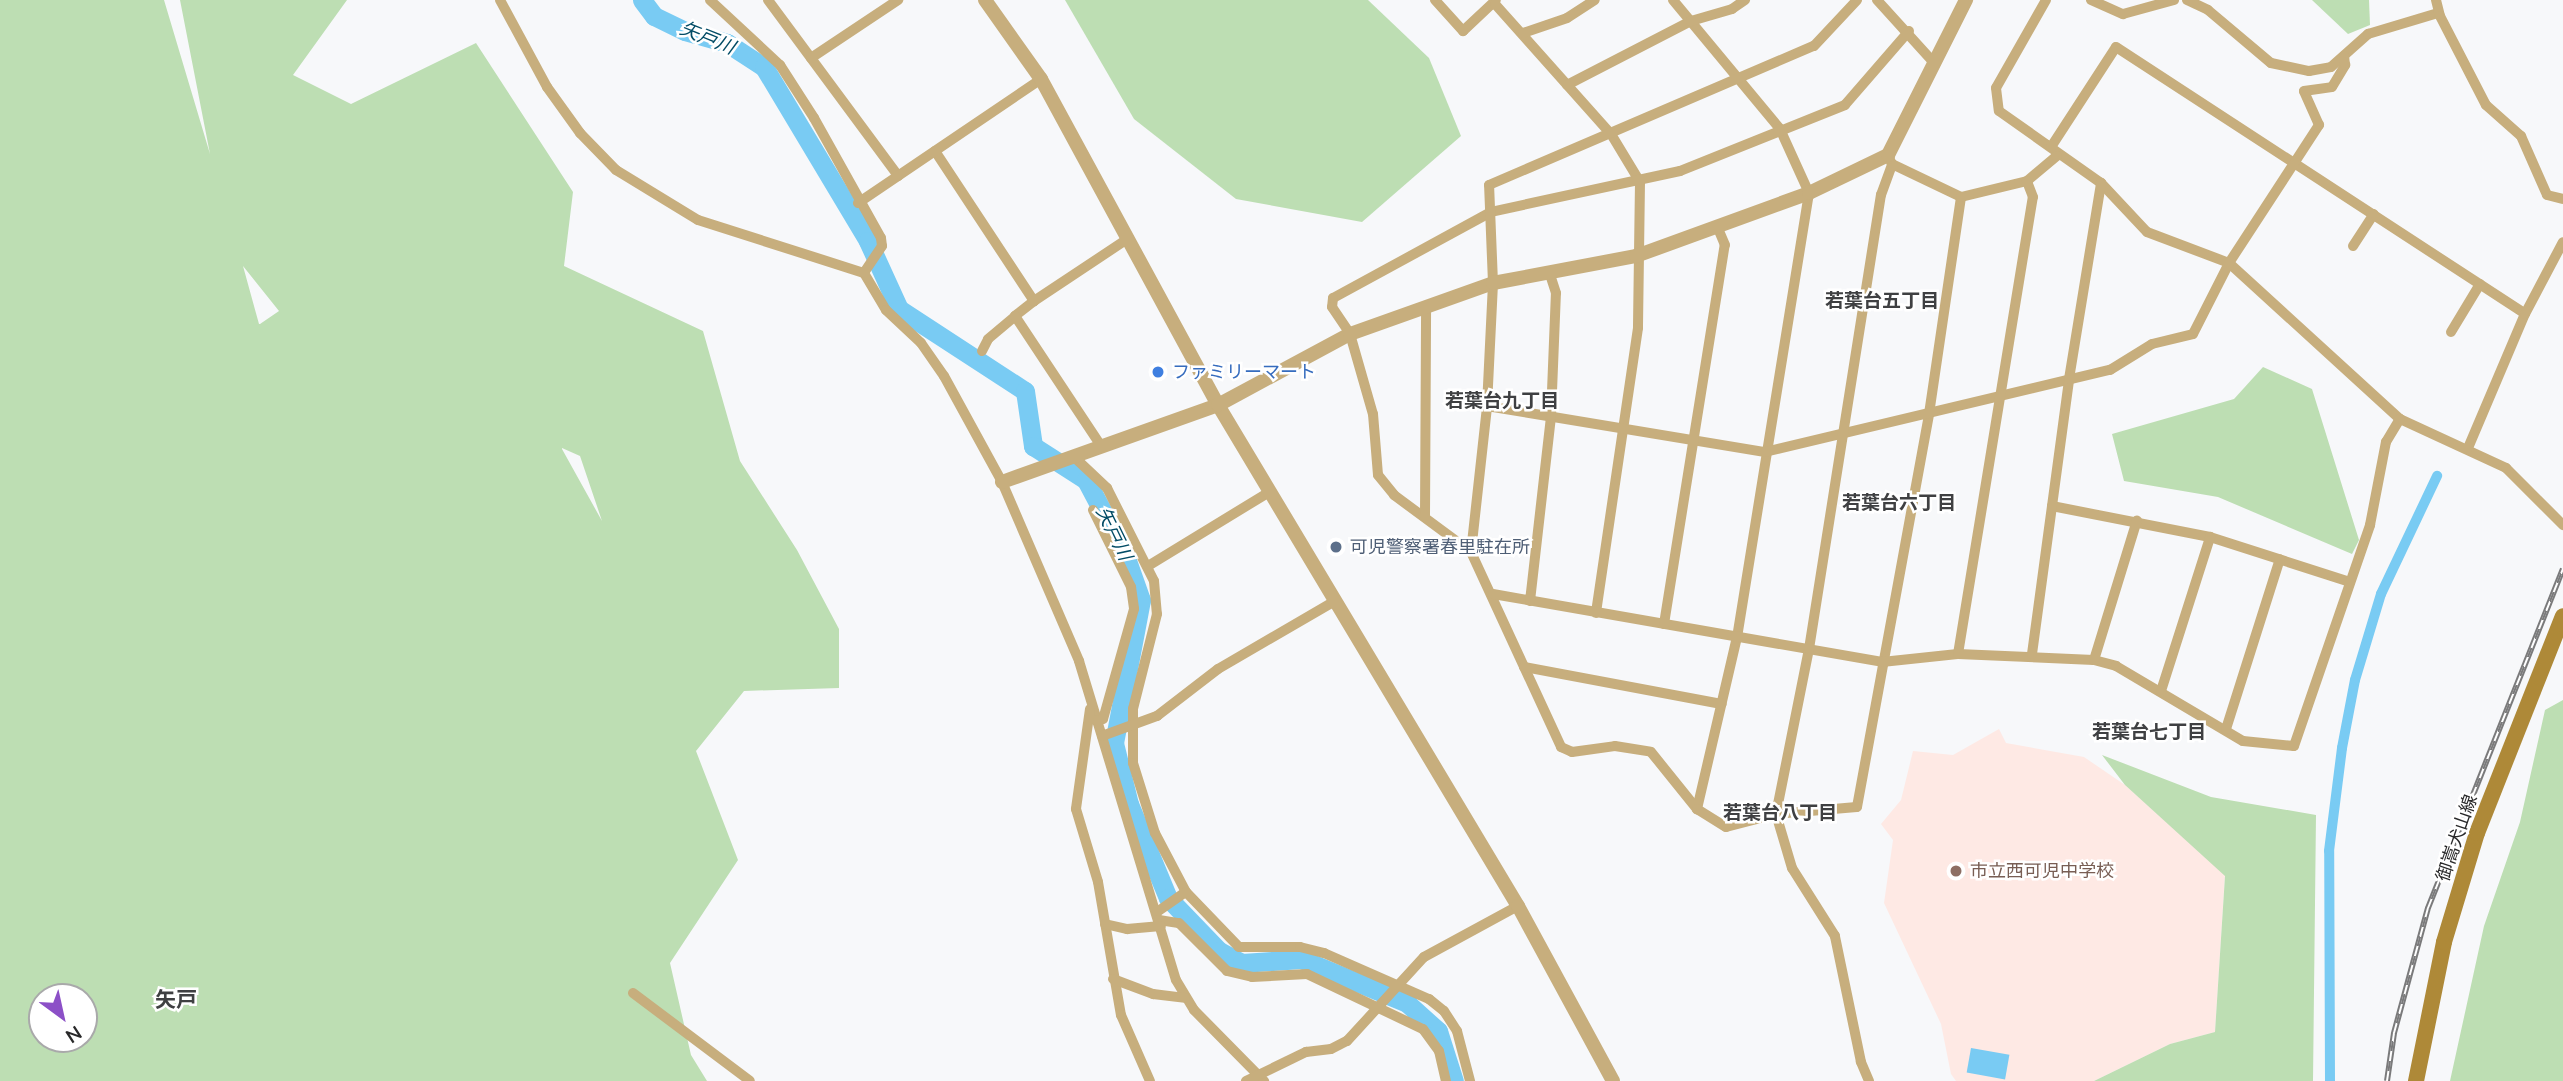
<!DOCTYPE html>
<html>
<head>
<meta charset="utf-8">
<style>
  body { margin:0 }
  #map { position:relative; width:2563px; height:1081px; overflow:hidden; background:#f7f8fa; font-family:"Nunito Sans","Noto Sans JP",sans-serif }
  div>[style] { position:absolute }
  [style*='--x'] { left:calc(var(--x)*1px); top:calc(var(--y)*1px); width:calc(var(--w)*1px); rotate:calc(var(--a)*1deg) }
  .education>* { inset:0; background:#fee9e4 }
  .green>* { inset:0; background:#bddeb3 }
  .water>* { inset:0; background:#79cbf3; transform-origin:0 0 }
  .canal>* { height:10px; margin:-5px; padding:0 5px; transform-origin:5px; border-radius:5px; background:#79cbf3 }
  .river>* { height:19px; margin:-9.5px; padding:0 9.5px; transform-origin:9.5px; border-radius:9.5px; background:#79cbf3 }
  .minor>* { height:10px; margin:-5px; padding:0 5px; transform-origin:5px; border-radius:5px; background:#c7ae7d }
  .tertiary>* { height:14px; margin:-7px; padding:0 7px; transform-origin:7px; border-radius:7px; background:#c7ae7d }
  .secondary>* { height:16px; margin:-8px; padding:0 8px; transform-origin:8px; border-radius:8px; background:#ae8938 }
  .rail>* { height:6px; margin-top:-3px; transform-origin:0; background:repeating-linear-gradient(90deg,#fff 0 10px,#7a7a7b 0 20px); box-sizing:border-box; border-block:2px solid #7a7a7b }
  .dots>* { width:19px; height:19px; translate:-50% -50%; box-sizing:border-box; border:4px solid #fff; border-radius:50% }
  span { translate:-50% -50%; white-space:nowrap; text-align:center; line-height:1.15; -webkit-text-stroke:5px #fff; paint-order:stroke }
  .shop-label { font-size:18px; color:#366cbe }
  .left { translate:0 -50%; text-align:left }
  .service-label { font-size:18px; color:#4e5e75 }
  .street-label { font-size:18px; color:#29292a }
  .education-label { font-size:18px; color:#785e54 }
  .water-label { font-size:19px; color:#034c66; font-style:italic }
  .neighbourhood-label { font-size:19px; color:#3f4042; font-weight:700 }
  .quarter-label { font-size:21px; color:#3f4042; font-weight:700 }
  .north { position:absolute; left:28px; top:983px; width:70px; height:70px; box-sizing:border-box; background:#fff; border:2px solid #a9a9aa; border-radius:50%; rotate:147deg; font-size:19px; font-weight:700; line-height:28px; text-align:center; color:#29292a }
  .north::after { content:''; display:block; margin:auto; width:24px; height:32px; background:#8c50c7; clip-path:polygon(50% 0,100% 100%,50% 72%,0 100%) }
</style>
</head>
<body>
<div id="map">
  <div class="education">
    <div style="clip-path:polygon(1999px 729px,2006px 743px,2084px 757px,2125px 785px,2225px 875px,2215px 1032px,2170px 1044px,2094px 1081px,1956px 1081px,1951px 1074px,1941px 1024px,1884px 903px,1893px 840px,1881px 824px,1901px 800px,1913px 751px,1953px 755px)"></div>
  </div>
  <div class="green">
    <div style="clip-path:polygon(evenodd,0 0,164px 0,210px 154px,180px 0,347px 0,293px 75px,351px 104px,476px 43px,573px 192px,564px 266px,703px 331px,740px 461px,797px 550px,839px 629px,839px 688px,744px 691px,696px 751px,738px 860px,670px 963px,691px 1055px,707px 1081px,0 1081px,0 0,243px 266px,279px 311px,260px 324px,259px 324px,243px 266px,0 0,562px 448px,580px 456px,602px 521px,562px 449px,562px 448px,0 0,42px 997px,84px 997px,84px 1039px,42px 1039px,42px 997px)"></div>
    <div style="clip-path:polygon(1065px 0,1368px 0,1429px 58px,1461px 136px,1362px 222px,1236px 199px,1134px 119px)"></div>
    <div style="clip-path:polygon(2312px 0,2369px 0,2370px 25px,2348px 34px)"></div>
    <div style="clip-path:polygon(2263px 367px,2312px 389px,2359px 540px,2352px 554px,2218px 497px,2124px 481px,2112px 434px,2234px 399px)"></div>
    <div style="clip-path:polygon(2563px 700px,2563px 1081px,2450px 1081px,2484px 926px,2520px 822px,2545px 710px)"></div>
    <div style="clip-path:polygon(2102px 755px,2211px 797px,2316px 815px,2313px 1081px,2094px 1081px,2170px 1044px,2215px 1032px,2225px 876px,2125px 785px)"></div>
  </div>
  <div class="water">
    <div style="left:1971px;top:1048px;width:39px;height:25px;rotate:10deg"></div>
  </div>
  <div class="canal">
    <div style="--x:2330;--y:1081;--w:230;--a:-90.2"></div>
    <div style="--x:2329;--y:851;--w:104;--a:-82.8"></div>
    <div style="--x:2342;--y:748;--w:69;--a:-79.2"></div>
    <div style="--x:2355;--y:680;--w:90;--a:-73.2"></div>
    <div style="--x:2381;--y:594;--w:131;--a:-64.6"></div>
  </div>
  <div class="river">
    <div style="--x:642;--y:0;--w:20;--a:53"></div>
    <div style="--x:654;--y:16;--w:34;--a:26"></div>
    <div style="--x:685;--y:31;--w:44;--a:15.9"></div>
    <div style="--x:727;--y:43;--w:44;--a:33"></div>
    <div style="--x:764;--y:67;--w:203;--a:59.1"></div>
    <div style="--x:868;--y:241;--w:75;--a:65.5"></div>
    <div style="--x:899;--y:309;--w:150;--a:33.1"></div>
    <div style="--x:1025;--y:391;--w:56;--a:81.7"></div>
    <div style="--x:1033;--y:446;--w:63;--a:32.7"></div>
    <div style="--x:1086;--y:480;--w:81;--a:62.2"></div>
    <div style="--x:1124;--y:552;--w:51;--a:70.5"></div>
    <div style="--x:1141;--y:600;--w:146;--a:100.7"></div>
    <div style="--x:1114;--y:743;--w:63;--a:76.2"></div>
    <div style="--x:1129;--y:804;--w:102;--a:67.5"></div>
    <div style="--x:1168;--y:898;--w:74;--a:46.1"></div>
    <div style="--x:1219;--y:951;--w:26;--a:28"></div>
    <div style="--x:1242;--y:963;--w:59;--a:-3.9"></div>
    <div style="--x:1301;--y:959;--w:115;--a:22.5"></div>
    <div style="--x:1407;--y:1003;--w:42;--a:42.1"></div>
    <div style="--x:1438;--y:1031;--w:52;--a:72.3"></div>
  </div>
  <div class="minor">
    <div style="--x:500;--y:0;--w:99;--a:61.6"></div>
    <div style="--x:547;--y:87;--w:57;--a:54.3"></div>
    <div style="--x:580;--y:133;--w:52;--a:45.8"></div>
    <div style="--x:616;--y:170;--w:96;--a:31.4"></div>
    <div style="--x:698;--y:220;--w:174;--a:17.7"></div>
    <div style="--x:864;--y:273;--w:43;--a:59.3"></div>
    <div style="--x:886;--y:310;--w:48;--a:43.3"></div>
    <div style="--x:921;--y:343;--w:40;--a:55.1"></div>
    <div style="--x:944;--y:376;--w:121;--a:61.3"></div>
    <div style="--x:1002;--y:482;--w:195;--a:66.7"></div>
    <div style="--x:1079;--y:661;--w:333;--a:73.1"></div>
    <div style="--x:1176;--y:980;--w:35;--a:59"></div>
    <div style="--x:1194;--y:1010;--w:100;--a:45.4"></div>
    <div style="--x:710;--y:0;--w:96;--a:42.9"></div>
    <div style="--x:780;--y:65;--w:63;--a:57.3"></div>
    <div style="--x:814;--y:118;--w:137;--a:60.8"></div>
    <div style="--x:881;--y:238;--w:8;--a:83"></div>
    <div style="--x:882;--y:246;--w:32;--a:124"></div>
    <div style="--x:768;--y:0;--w:219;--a:53.5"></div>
    <div style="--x:1435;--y:0;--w:42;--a:47.9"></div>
    <div style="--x:1463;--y:31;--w:45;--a:-43.2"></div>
    <div style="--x:1673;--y:0;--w:168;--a:50.3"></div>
    <div style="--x:1780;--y:129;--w:70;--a:65.6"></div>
    <div style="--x:1809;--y:193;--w:450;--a:99.2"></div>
    <div style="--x:1737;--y:637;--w:177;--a:103.1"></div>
    <div style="--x:1877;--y:0;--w:86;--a:47.8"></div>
    <div style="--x:2046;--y:0;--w:101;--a:119.6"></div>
    <div style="--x:1996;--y:88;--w:23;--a:83"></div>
    <div style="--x:1999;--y:111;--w:125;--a:35.2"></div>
    <div style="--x:2101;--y:183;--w:67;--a:46.8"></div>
    <div style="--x:2147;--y:232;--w:88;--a:20.7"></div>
    <div style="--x:2229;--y:263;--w:231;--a:42.4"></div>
    <div style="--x:2400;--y:419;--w:117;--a:24.8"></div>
    <div style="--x:2506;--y:468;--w:81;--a:45"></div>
    <div style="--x:2091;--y:0;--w:35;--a:24"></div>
    <div style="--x:2123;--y:14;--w:53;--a:-15.4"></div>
    <div style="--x:2187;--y:0;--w:23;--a:25"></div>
    <div style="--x:2208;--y:10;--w:82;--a:40.1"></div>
    <div style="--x:2271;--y:63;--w:39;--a:12"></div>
    <div style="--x:2309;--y:71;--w:22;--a:-10"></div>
    <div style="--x:2331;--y:67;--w:50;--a:-41.7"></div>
    <div style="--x:2368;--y:34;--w:73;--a:-16.7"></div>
    <div style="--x:2436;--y:0;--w:16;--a:76"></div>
    <div style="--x:2440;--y:16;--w:100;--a:62.7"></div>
    <div style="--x:2486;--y:105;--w:47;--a:41.5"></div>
    <div style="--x:2521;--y:136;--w:64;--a:66.2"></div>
    <div style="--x:2547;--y:195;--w:16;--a:14"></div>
    <div style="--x:1495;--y:4;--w:174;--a:48.3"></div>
    <div style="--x:1611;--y:134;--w:56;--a:58.9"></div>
    <div style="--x:1640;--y:182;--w:146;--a:90.8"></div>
    <div style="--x:1638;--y:328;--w:288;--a:98.4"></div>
    <div style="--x:1909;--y:31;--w:98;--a:130.9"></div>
    <div style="--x:1845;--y:105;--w:178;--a:158.2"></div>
    <div style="--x:1680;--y:171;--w:193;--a:167.8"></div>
    <div style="--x:1491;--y:212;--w:180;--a:151.4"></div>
    <div style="--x:1333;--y:298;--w:9;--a:96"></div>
    <div style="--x:1332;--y:307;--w:32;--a:56"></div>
    <div style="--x:1350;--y:334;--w:83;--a:74"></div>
    <div style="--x:1373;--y:414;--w:61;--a:85.3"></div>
    <div style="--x:1378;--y:475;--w:26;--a:51"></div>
    <div style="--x:1394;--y:495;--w:96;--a:36.5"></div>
    <div style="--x:1471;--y:552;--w:215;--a:65.2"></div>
    <div style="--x:1561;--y:747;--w:12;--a:24"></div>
    <div style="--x:1572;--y:752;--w:43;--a:-7.9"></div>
    <div style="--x:1615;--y:746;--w:36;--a:9"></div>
    <div style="--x:1651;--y:752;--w:73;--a:51.1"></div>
    <div style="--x:1697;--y:809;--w:34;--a:32"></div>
    <div style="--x:1726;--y:827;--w:52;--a:-14.6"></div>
    <div style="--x:1776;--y:814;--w:81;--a:-4.9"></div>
    <div style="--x:1857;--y:807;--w:400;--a:-79.6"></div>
    <div style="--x:1929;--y:414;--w:219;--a:-81.6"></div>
    <div style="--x:1523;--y:33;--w:46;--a:-18.8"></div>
    <div style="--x:1567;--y:18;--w:33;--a:-33"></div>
    <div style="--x:811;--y:58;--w:105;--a:-33.7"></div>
    <div style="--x:1567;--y:85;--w:140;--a:-27.3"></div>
    <div style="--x:1691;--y:21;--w:43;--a:-16.3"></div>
    <div style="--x:1732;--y:9;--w:16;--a:-35"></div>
    <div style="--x:2051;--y:147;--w:119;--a:-57"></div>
    <div style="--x:2116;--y:47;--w:488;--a:33.1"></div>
    <div style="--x:935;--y:151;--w:180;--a:56.6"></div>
    <div style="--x:1034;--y:301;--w:24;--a:142"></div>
    <div style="--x:1889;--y:158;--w:7;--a:63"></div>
    <div style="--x:1892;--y:164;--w:76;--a:25.6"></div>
    <div style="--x:1961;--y:197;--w:68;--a:-13.6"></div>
    <div style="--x:2027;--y:181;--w:39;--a:-40"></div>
    <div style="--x:858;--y:203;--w:221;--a:-34.1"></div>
    <div style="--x:2353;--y:246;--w:38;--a:-57"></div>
    <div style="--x:1034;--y:301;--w:114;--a:-33.6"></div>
    <div style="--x:2451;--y:332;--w:56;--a:-58.9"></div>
    <div style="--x:982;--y:351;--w:13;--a:-63"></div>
    <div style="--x:988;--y:339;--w:35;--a:-40"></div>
    <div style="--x:1015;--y:316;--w:156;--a:56.5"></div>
    <div style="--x:1487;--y:406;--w:282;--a:9.4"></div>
    <div style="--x:1765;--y:452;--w:355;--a:-13.4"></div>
    <div style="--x:2110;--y:370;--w:49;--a:-31.8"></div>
    <div style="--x:2152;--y:344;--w:42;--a:-13.7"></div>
    <div style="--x:2193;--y:334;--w:80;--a:-63.1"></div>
    <div style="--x:2229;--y:263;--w:165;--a:-56.9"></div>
    <div style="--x:2319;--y:125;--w:37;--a:-114"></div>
    <div style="--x:2304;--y:91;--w:28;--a:-8"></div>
    <div style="--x:2332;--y:87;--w:26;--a:-59"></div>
    <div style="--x:2345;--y:65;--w:9;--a:-96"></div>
    <div style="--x:2468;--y:448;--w:146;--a:-67"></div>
    <div style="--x:2525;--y:314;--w:81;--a:-62.2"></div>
    <div style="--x:1073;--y:456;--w:47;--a:43.3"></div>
    <div style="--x:1107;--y:488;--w:104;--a:63.2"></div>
    <div style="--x:1154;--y:581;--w:33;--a:85"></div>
    <div style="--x:1157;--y:614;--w:98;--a:104.2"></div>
    <div style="--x:1133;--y:709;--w:54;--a:90"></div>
    <div style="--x:1133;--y:763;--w:73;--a:72.6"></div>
    <div style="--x:1155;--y:833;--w:67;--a:62.3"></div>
    <div style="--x:1186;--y:892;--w:76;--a:46.1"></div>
    <div style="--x:1239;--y:947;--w:61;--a:0"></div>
    <div style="--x:1300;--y:947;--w:25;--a:14"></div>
    <div style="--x:1324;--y:953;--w:115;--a:23.7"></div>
    <div style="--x:1429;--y:999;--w:19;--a:39"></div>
    <div style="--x:1444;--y:1011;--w:24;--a:57"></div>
    <div style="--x:1457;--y:1031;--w:52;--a:75.4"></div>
    <div style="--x:2052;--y:506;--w:161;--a:11.1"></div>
    <div style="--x:2210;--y:537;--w:147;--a:17.8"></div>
    <div style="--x:1093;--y:510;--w:86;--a:63.7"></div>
    <div style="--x:1131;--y:587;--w:22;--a:82"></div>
    <div style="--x:1134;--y:609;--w:114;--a:105.7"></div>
    <div style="--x:1103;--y:719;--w:7;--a:164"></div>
    <div style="--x:1425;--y:516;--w:208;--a:-89.7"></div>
    <div style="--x:1471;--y:552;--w:147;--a:-83.7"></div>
    <div style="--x:1487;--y:406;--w:123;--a:-87.2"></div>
    <div style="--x:1493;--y:283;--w:98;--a:-92.3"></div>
    <div style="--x:1489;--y:185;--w:353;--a:-23.2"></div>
    <div style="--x:1814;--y:46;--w:63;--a:-46.9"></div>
    <div style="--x:1148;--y:566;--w:144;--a:-31.4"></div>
    <div style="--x:1493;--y:594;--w:395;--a:9.9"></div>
    <div style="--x:1882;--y:662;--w:76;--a:-6"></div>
    <div style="--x:1958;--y:654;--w:136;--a:2.5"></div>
    <div style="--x:2094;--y:660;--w:23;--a:15"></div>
    <div style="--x:2116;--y:666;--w:147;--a:30.6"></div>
    <div style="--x:2243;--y:741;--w:51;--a:5.6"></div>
    <div style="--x:2294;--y:746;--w:234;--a:-71"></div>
    <div style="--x:2370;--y:525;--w:85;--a:-79.1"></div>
    <div style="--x:2386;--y:442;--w:27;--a:-59"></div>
    <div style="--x:1530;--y:601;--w:186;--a:-83.5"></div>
    <div style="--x:1551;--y:416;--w:123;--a:-87.7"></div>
    <div style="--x:1556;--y:293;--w:22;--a:-108"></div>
    <div style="--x:1664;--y:624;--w:384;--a:-80.9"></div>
    <div style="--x:1725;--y:245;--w:21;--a:-113"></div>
    <div style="--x:1958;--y:654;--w:463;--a:-80.7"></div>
    <div style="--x:2033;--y:197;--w:17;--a:-111"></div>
    <div style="--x:2032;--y:654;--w:277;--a:-82.3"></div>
    <div style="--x:2069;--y:379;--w:199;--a:-80.7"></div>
    <div style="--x:2094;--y:660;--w:146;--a:-72.9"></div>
    <div style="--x:1524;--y:667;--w:201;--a:10.6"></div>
    <div style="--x:2161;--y:691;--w:162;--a:-72.3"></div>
    <div style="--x:1090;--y:709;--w:101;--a:98"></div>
    <div style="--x:1076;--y:809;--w:76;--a:73.2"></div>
    <div style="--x:1098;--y:882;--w:135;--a:80.2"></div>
    <div style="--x:1121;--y:1015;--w:72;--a:66.3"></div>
    <div style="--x:2226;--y:729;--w:178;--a:-72.4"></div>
    <div style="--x:1102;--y:736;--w:59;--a:-20"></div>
    <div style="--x:1157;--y:716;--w:77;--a:-37.6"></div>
    <div style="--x:1218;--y:669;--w:135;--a:-30.2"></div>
    <div style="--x:1157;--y:912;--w:35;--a:-35"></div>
    <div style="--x:1159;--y:920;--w:20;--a:9"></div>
    <div style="--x:1179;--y:923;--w:68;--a:45"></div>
    <div style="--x:1227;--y:971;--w:26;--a:13"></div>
    <div style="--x:1252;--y:977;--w:55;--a:-3.1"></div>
    <div style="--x:1307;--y:974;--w:128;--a:25.4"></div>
    <div style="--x:1423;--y:1029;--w:27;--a:54"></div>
    <div style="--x:1439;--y:1051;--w:31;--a:77"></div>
    <div style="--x:1105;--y:924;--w:23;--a:13"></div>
    <div style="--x:1127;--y:929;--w:34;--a:-5"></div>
    <div style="--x:1113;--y:979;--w:43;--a:20.6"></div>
    <div style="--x:1153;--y:994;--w:32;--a:7"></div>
    <div style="--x:633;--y:993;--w:146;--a:36.9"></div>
    <div style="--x:1246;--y:1081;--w:67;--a:-25.8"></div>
    <div style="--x:1306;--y:1052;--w:25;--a:-7"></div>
    <div style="--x:1331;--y:1049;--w:18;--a:-27"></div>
    <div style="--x:1347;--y:1041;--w:114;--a:-47.5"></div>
    <div style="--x:1424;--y:957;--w:107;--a:-28.5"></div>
    <div style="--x:1869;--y:1081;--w:21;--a:-113"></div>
    <div style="--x:1861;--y:1062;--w:129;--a:-101.7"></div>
    <div style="--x:1835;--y:936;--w:80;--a:-122.3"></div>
    <div style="--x:1792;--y:868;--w:56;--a:-106.5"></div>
    <div style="--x:1776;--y:814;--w:168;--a:-78.7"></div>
    <div style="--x:1809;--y:649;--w:460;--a:-81"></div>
    <div style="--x:1881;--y:195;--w:33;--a:-70"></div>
  </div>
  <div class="tertiary">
    <div style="--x:985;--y:0;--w:97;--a:54.7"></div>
    <div style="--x:1041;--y:79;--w:371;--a:61.5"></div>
    <div style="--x:1218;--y:405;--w:584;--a:59.09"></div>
    <div style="--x:1518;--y:906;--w:199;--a:61.5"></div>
    <div style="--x:1002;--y:482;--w:229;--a:-19.6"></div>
    <div style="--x:1218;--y:405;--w:150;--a:-28.3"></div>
    <div style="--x:1350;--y:334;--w:152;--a:-19.6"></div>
    <div style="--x:1493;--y:283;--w:146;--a:-10.7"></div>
    <div style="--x:1636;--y:256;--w:184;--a:-20"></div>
    <div style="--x:1809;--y:193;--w:88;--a:-25.7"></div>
    <div style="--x:1888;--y:155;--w:174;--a:-63.3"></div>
  </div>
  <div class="secondary">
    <div style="--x:2416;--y:1081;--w:142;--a:-78.6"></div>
    <div style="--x:2444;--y:942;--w:114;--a:-73.2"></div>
    <div style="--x:2477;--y:833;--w:233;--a:-68.4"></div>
  </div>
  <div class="rail">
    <div style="--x:2387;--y:1081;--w:49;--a:-81.7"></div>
    <div style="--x:2394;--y:1033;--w:130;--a:-74.8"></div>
    <div style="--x:2428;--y:908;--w:365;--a:-68.3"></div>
  </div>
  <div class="dots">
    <div style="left:1158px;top:372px;background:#3f7fe0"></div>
    <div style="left:1336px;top:547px;background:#5c6f8a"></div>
    <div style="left:1956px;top:871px;background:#8d6e63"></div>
  </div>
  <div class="shop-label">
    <span class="left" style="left:1172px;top:372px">ファミリーマート</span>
  </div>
  <div class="service-label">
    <span class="left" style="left:1350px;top:547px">可児警察署春里駐在所</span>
  </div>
  <div class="street-label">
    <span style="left:2457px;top:838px;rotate:-71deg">御嵩犬山線</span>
  </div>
  <div class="education-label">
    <span class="left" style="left:1970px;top:871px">市立西可児中学校</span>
  </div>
  <div class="water-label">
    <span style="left:707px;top:39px;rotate:22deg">矢戸川</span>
    <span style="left:1113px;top:534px;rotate:64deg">矢戸川</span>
  </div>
  <div class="neighbourhood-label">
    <span style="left:1882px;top:302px">若葉台五丁目</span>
    <span style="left:1502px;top:402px">若葉台九丁目</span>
    <span style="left:1899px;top:504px">若葉台六丁目</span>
    <span style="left:2149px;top:733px">若葉台七丁目</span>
    <span style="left:1780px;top:814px">若葉台八丁目</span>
  </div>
  <div class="quarter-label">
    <span style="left:176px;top:1000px">矢戸</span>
  </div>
  <div class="north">N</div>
</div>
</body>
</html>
